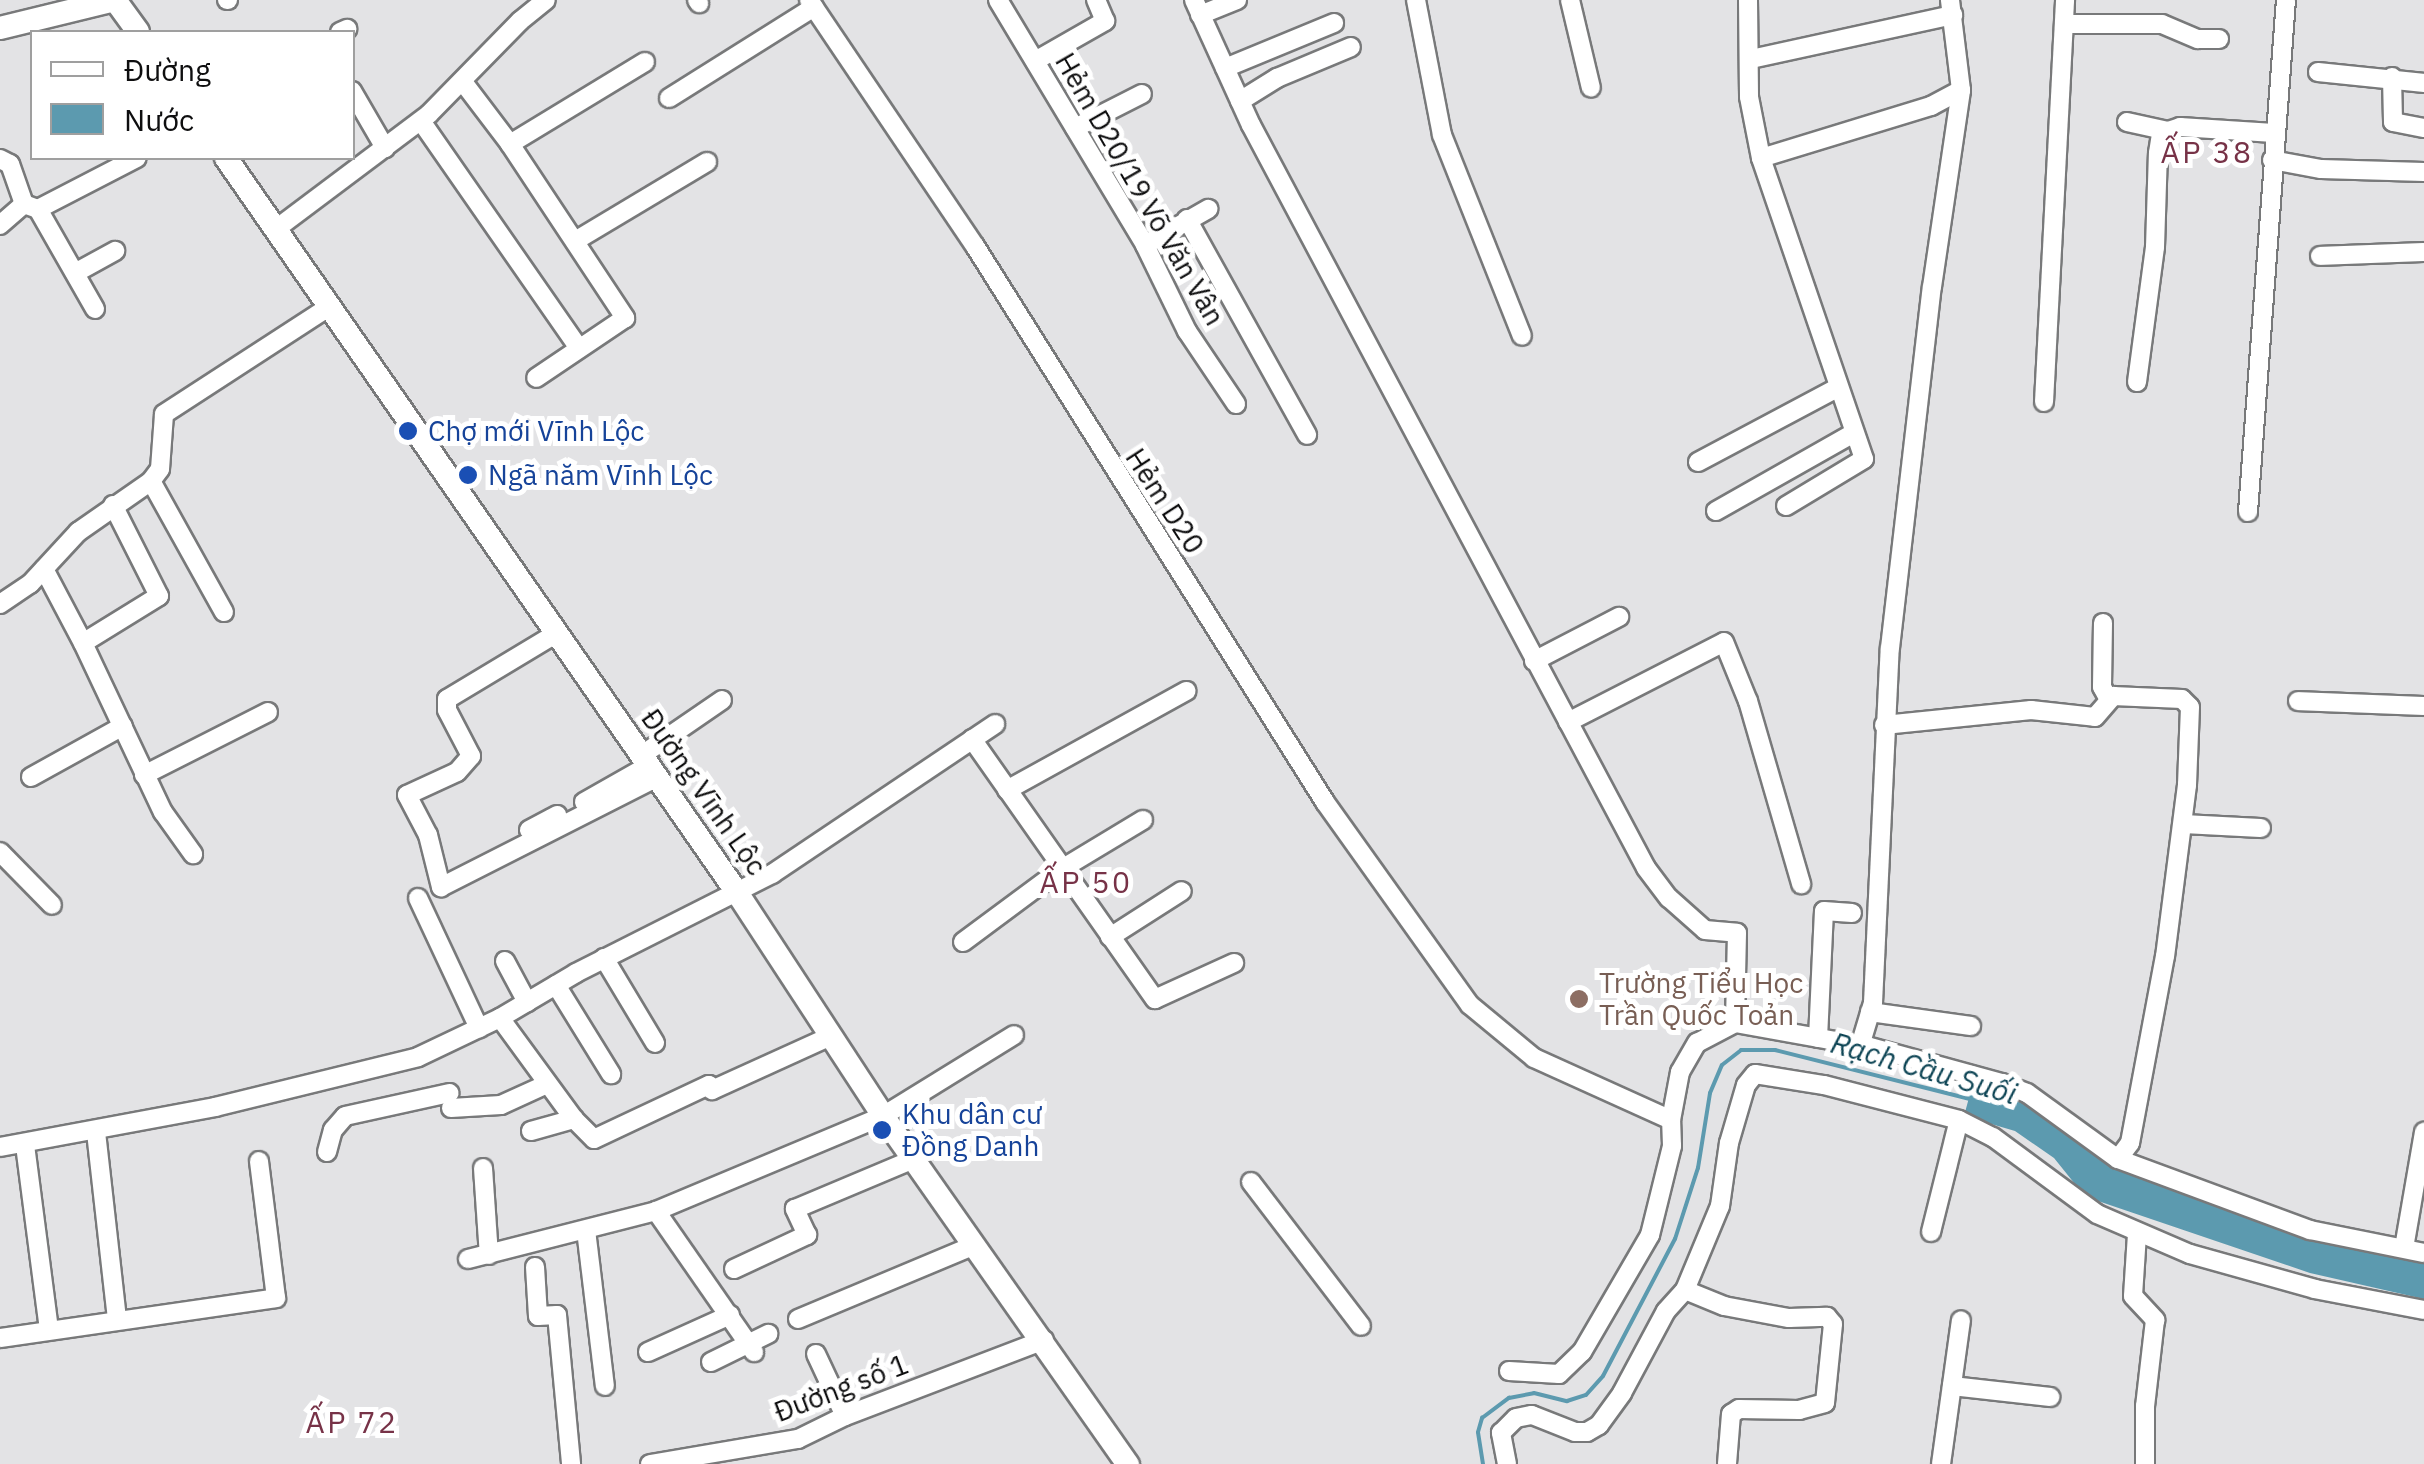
<!DOCTYPE html>
<html>
<head>
<meta charset="utf-8">
<style>
  body { margin:0 }
  #map { position:relative; width:2424px; height:1464px; overflow:hidden; background:#e3e3e5; font-family:"IBM Plex Sans",sans-serif }
  div>[style] { position:absolute }
  [style*='--x'] { left:calc(var(--x)*1px); top:calc(var(--y)*1px); width:calc(var(--w)*1px); rotate:calc(var(--a)*1deg) }
  .water>* { inset:0; background:#5c9aaf }
  .stream>* { height:4px; margin:-2px; padding:0 2px; transform-origin:2px; border-radius:2px; background:#5c9aaf }
  .roads { filter:drop-shadow(2px 0 #78797a) drop-shadow(-2px 0 #78797a) drop-shadow(0 2px #78797a) drop-shadow(0 -2px #78797a) }
  .minor>* { height:18px; margin:-9px; padding:0 9px; transform-origin:9px; border-radius:9px; background:#fff }
  .major>* { height:22px; margin:-11px; padding:0 11px; transform-origin:11px; border-radius:11px; background:#fff }
  .dots>* { width:28px; height:28px; translate:-50% -50%; box-sizing:border-box; border:5px solid #fff; border-radius:50% }
  span { translate:-50% -50%; white-space:nowrap; text-align:center; line-height:1.15; -webkit-text-stroke:10px #fff; paint-order:stroke }
  .street-label { font-size:28px; color:#0e0e0f }
  .transit-label { font-size:28px; color:#164399 }
  .left { translate:0 -50%; text-align:left }
  .education-label { font-size:28px; color:#785e54 }
  .neighbourhood-label { font-size:30px; color:#773247; letter-spacing:2.5px }
  .water-label { font-size:30px; color:#0e4555; font-style:italic }
  .legend { position:absolute; left:30px; top:30px; width:325px; height:130px; box-sizing:border-box; background:#fff; border:2px solid #9f9f9f; margin:0; padding:12px 18px; list-style:none; font-size:30px; color:#0e0e0f }
  .legend li { display:flex; align-items:center; gap:20px; height:50px }
  .legend b { width:50px; border:2px solid #9f9f9f }
</style>
</head>
<body>
<div id="map">
  <div class="water">
    <div style="clip-path:polygon(1973px 1083px,2021px 1102px,2097px 1155px,2155px 1184px,2304px 1236px,2424px 1262px,2424px 1299px,2310px 1273px,2098px 1201px,2079px 1189px,2054px 1158px,2015px 1131px,1964px 1116px)"></div>
  </div>
  <div class="stream">
    <div style="--x:1483;--y:1464;--w:32;--a:-99"></div>
    <div style="--x:1478;--y:1432;--w:15;--a:-74"></div>
    <div style="--x:1482;--y:1418;--w:34;--a:-37"></div>
    <div style="--x:1509;--y:1398;--w:25;--a:-11"></div>
    <div style="--x:1534;--y:1393;--w:34;--a:14"></div>
    <div style="--x:1567;--y:1401;--w:20;--a:-18"></div>
    <div style="--x:1586;--y:1395;--w:25;--a:-48"></div>
    <div style="--x:1603;--y:1376;--w:155;--a:-62.3"></div>
    <div style="--x:1675;--y:1239;--w:75;--a:-72.1"></div>
    <div style="--x:1698;--y:1168;--w:76;--a:-80.9"></div>
    <div style="--x:1710;--y:1093;--w:30;--a:-67"></div>
    <div style="--x:1722;--y:1065;--w:24;--a:-38"></div>
    <div style="--x:1741;--y:1050;--w:34;--a:0"></div>
    <div style="--x:1775;--y:1050;--w:201;--a:14.1"></div>
  </div>
  <div class="roads">
    <div class="minor">
      <div style="--x:227;--y:0;--w:1;--a:0"></div>
      <div style="--x:697;--y:0;--w:4;--a:56"></div>
      <div style="--x:809;--y:0;--w:297;--a:56"></div>
      <div style="--x:975;--y:246;--w:657;--a:57.81"></div>
      <div style="--x:1325;--y:802;--w:249;--a:54.5"></div>
      <div style="--x:1470;--y:1005;--w:83;--a:39.6"></div>
      <div style="--x:1534;--y:1058;--w:150;--a:24.3"></div>
      <div style="--x:998;--y:0;--w:286;--a:59"></div>
      <div style="--x:1145;--y:245;--w:96;--a:64"></div>
      <div style="--x:1187;--y:331;--w:88;--a:56.1"></div>
      <div style="--x:1194;--y:0;--w:137;--a:65.5"></div>
      <div style="--x:1251;--y:125;--w:841;--a:62"></div>
      <div style="--x:1646;--y:868;--w:38;--a:53"></div>
      <div style="--x:1669;--y:898;--w:48;--a:41.6"></div>
      <div style="--x:1705;--y:930;--w:32;--a:5"></div>
      <div style="--x:1737;--y:933;--w:90;--a:91.3"></div>
      <div style="--x:1416;--y:0;--w:137;--a:79.1"></div>
      <div style="--x:1442;--y:135;--w:216;--a:68.3"></div>
      <div style="--x:1570;--y:0;--w:90;--a:76.6"></div>
      <div style="--x:1748;--y:0;--w:97;--a:89.4"></div>
      <div style="--x:1749;--y:97;--w:62;--a:78.9"></div>
      <div style="--x:1761;--y:158;--w:318;--a:71.1"></div>
      <div style="--x:1864;--y:459;--w:91;--a:148.9"></div>
      <div style="--x:1200;--y:15;--w:40;--a:-22"></div>
      <div style="--x:2064;--y:24;--w:98;--a:0"></div>
      <div style="--x:2162;--y:24;--w:39;--a:23"></div>
      <div style="--x:2198;--y:39;--w:21;--a:0"></div>
      <div style="--x:340;--y:32;--w:8;--a:-23"></div>
      <div style="--x:1751;--y:59;--w:207;--a:-12.3"></div>
      <div style="--x:1035;--y:61;--w:81;--a:-29.7"></div>
      <div style="--x:1105;--y:21;--w:23;--a:-113"></div>
      <div style="--x:1225;--y:68;--w:118;--a:-22.4"></div>
      <div style="--x:2318;--y:72;--w:107;--a:5.9"></div>
      <div style="--x:2392;--y:77;--w:45;--a:88.7"></div>
      <div style="--x:2393;--y:122;--w:32;--a:11"></div>
      <div style="--x:463;--y:82;--w:78;--a:52.8"></div>
      <div style="--x:510;--y:144;--w:209;--a:56.5"></div>
      <div style="--x:625;--y:318;--w:107;--a:146"></div>
      <div style="--x:352;--y:91;--w:66;--a:59.9"></div>
      <div style="--x:669;--y:98;--w:171;--a:-32.1"></div>
      <div style="--x:1240;--y:101;--w:44;--a:-31.9"></div>
      <div style="--x:1277;--y:78;--w:80;--a:-22.7"></div>
      <div style="--x:421;--y:121;--w:277;--a:55.2"></div>
      <div style="--x:2127;--y:122;--w:42;--a:12.4"></div>
      <div style="--x:2168;--y:131;--w:13;--a:-18"></div>
      <div style="--x:2180;--y:127;--w:94;--a:3.7"></div>
      <div style="--x:1075;--y:128;--w:75;--a:-26.9"></div>
      <div style="--x:510;--y:144;--w:158;--a:-31.3"></div>
      <div style="--x:1761;--y:158;--w:178;--a:-17"></div>
      <div style="--x:1931;--y:106;--w:34;--a:-28"></div>
      <div style="--x:0;--y:159;--w:11;--a:27"></div>
      <div style="--x:10;--y:164;--w:42;--a:70.7"></div>
      <div style="--x:24;--y:204;--w:32;--a:139"></div>
      <div style="--x:2272;--y:160;--w:50;--a:10.4"></div>
      <div style="--x:2321;--y:169;--w:103;--a:1.7"></div>
      <div style="--x:24;--y:204;--w:15;--a:20"></div>
      <div style="--x:38;--y:209;--w:111;--a:-27.3"></div>
      <div style="--x:38;--y:209;--w:115;--a:60.3"></div>
      <div style="--x:1187;--y:219;--w:247;--a:60.9"></div>
      <div style="--x:276;--y:229;--w:191;--a:-36.9"></div>
      <div style="--x:429;--y:114;--w:130;--a:-45.6"></div>
      <div style="--x:520;--y:21;--w:33;--a:-39"></div>
      <div style="--x:575;--y:241;--w:154;--a:-30.9"></div>
      <div style="--x:1145;--y:245;--w:73;--a:-29.7"></div>
      <div style="--x:2320;--y:256;--w:104;--a:-2.2"></div>
      <div style="--x:75;--y:273;--w:46;--a:-28.8"></div>
      <div style="--x:2137;--y:382;--w:136;--a:-82.4"></div>
      <div style="--x:2155;--y:247;--w:94;--a:-88.2"></div>
      <div style="--x:2158;--y:153;--w:18;--a:-81"></div>
      <div style="--x:2161;--y:135;--w:8;--a:-30"></div>
      <div style="--x:2044;--y:402;--w:403;--a:-87"></div>
      <div style="--x:1698;--y:462;--w:157;--a:-28"></div>
      <div style="--x:151;--y:481;--w:150;--a:60.9"></div>
      <div style="--x:113;--y:505;--w:102;--a:63.2"></div>
      <div style="--x:159;--y:596;--w:89;--a:148.3"></div>
      <div style="--x:83;--y:643;--w:187;--a:64.7"></div>
      <div style="--x:163;--y:812;--w:52;--a:54.5"></div>
      <div style="--x:1716;--y:511;--w:156;--a:-29.5"></div>
      <div style="--x:2248;--y:512;--w:513;--a:-85.76"></div>
      <div style="--x:44;--y:569;--w:84;--a:62.2"></div>
      <div style="--x:0;--y:604;--w:36;--a:-34"></div>
      <div style="--x:30;--y:584;--w:71;--a:-47.3"></div>
      <div style="--x:78;--y:532;--w:89;--a:-34.9"></div>
      <div style="--x:151;--y:481;--w:15;--a:-53"></div>
      <div style="--x:160;--y:469;--w:55;--a:-85.8"></div>
      <div style="--x:164;--y:414;--w:197;--a:-33"></div>
      <div style="--x:2103;--y:623;--w:64;--a:90.9"></div>
      <div style="--x:2102;--y:687;--w:13;--a:61"></div>
      <div style="--x:557;--y:633;--w:128;--a:149"></div>
      <div style="--x:447;--y:699;--w:11;--a:90"></div>
      <div style="--x:447;--y:710;--w:52;--a:62.4"></div>
      <div style="--x:471;--y:756;--w:21;--a:131"></div>
      <div style="--x:457;--y:772;--w:55;--a:155.3"></div>
      <div style="--x:407;--y:795;--w:45;--a:62.3"></div>
      <div style="--x:428;--y:835;--w:54;--a:76"></div>
      <div style="--x:441;--y:887;--w:243;--a:-26.9"></div>
      <div style="--x:1534;--y:661;--w:96;--a:-27.4"></div>
      <div style="--x:2298;--y:701;--w:126;--a:2.3"></div>
      <div style="--x:1568;--y:722;--w:175;--a:-27.1"></div>
      <div style="--x:1724;--y:642;--w:64;--a:67.9"></div>
      <div style="--x:1748;--y:701;--w:191;--a:73.8"></div>
      <div style="--x:1884;--y:725;--w:148;--a:-5.8"></div>
      <div style="--x:2031;--y:710;--w:64;--a:6.2"></div>
      <div style="--x:2095;--y:717;--w:28;--a:-49"></div>
      <div style="--x:2113;--y:696;--w:69;--a:2.5"></div>
      <div style="--x:2182;--y:699;--w:11;--a:45"></div>
      <div style="--x:2190;--y:707;--w:78;--a:92.2"></div>
      <div style="--x:2187;--y:785;--w:172;--a:97.3"></div>
      <div style="--x:2165;--y:956;--w:190;--a:100.6"></div>
      <div style="--x:2130;--y:1143;--w:20;--a:127"></div>
      <div style="--x:972;--y:739;--w:318;--a:54.9"></div>
      <div style="--x:1155;--y:999;--w:87;--a:-24.5"></div>
      <div style="--x:642;--y:755;--w:97;--a:-34.5"></div>
      <div style="--x:144;--y:775;--w:139;--a:-26.9"></div>
      <div style="--x:31;--y:777;--w:105;--a:-29"></div>
      <div style="--x:1007;--y:790;--w:205;--a:-28.9"></div>
      <div style="--x:584;--y:802;--w:75;--a:-29.6"></div>
      <div style="--x:2183;--y:824;--w:78;--a:2.9"></div>
      <div style="--x:529;--y:830;--w:32;--a:-28"></div>
      <div style="--x:0;--y:852;--w:74;--a:45.5"></div>
      <div style="--x:418;--y:898;--w:144;--a:64.9"></div>
      <div style="--x:1110;--y:937;--w:85;--a:-32.6"></div>
      <div style="--x:963;--y:942;--w:121;--a:-36.6"></div>
      <div style="--x:1060;--y:870;--w:97;--a:-31.1"></div>
      <div style="--x:604;--y:958;--w:99;--a:59"></div>
      <div style="--x:505;--y:961;--w:47;--a:61.8"></div>
      <div style="--x:556;--y:985;--w:105;--a:58.3"></div>
      <div style="--x:1870;--y:1012;--w:102;--a:7.9"></div>
      <div style="--x:500;--y:1018;--w:125;--a:53.8"></div>
      <div style="--x:574;--y:1119;--w:28;--a:45"></div>
      <div style="--x:594;--y:1139;--w:127;--a:-25.2"></div>
      <div style="--x:709;--y:1085;--w:6;--a:59"></div>
      <div style="--x:712;--y:1090;--w:131;--a:-24.4"></div>
      <div style="--x:1818;--y:1038;--w:127;--a:-87.3"></div>
      <div style="--x:1824;--y:911;--w:28;--a:4"></div>
      <div style="--x:1860;--y:1046;--w:45;--a:-73.2"></div>
      <div style="--x:1873;--y:1003;--w:355;--a:-87.3"></div>
      <div style="--x:1890;--y:648;--w:363;--a:-83.4"></div>
      <div style="--x:1932;--y:287;--w:199;--a:-81.6"></div>
      <div style="--x:1961;--y:90;--w:91;--a:-97"></div>
      <div style="--x:451;--y:1108;--w:50;--a:-3.4"></div>
      <div style="--x:501;--y:1105;--w:51;--a:-24.5"></div>
      <div style="--x:531;--y:1131;--w:45;--a:-15.6"></div>
      <div style="--x:96;--y:1132;--w:189;--a:83.6"></div>
      <div style="--x:25;--y:1145;--w:186;--a:82.6"></div>
      <div style="--x:0;--y:1147;--w:219;--a:-10.5"></div>
      <div style="--x:215;--y:1107;--w:209;--a:-13.8"></div>
      <div style="--x:418;--y:1057;--w:91;--a:-25.4"></div>
      <div style="--x:500;--y:1018;--w:88;--a:-30.6"></div>
      <div style="--x:576;--y:973;--w:220;--a:-26.8"></div>
      <div style="--x:772;--y:874;--w:269;--a:-33.9"></div>
      <div style="--x:327;--y:1152;--w:23;--a:-75"></div>
      <div style="--x:333;--y:1130;--w:18;--a:-49"></div>
      <div style="--x:345;--y:1116;--w:107;--a:-12.4"></div>
      <div style="--x:483;--y:1168;--w:87;--a:86.1"></div>
      <div style="--x:1251;--y:1182;--w:181;--a:52.6"></div>
      <div style="--x:656;--y:1211;--w:172;--a:55.2"></div>
      <div style="--x:586;--y:1230;--w:157;--a:83.1"></div>
      <div style="--x:1931;--y:1232;--w:115;--a:-76"></div>
      <div style="--x:2137;--y:1234;--w:62;--a:93.7"></div>
      <div style="--x:2133;--y:1296;--w:33;--a:47"></div>
      <div style="--x:2155;--y:1320;--w:87;--a:96.6"></div>
      <div style="--x:2145;--y:1406;--w:58;--a:90"></div>
      <div style="--x:2404;--y:1248;--w:118;--a:-80.2"></div>
      <div style="--x:468;--y:1259;--w:194;--a:-14.3"></div>
      <div style="--x:656;--y:1211;--w:246;--a:-22.7"></div>
      <div style="--x:883;--y:1116;--w:154;--a:-31.7"></div>
      <div style="--x:535;--y:1267;--w:49;--a:86.5"></div>
      <div style="--x:538;--y:1316;--w:19;--a:-3"></div>
      <div style="--x:557;--y:1315;--w:150;--a:84.6"></div>
      <div style="--x:734;--y:1269;--w:81;--a:-25"></div>
      <div style="--x:807;--y:1235;--w:29;--a:-115"></div>
      <div style="--x:795;--y:1209;--w:129;--a:-22.8"></div>
      <div style="--x:1685;--y:1290;--w:42;--a:22.3"></div>
      <div style="--x:1724;--y:1306;--w:66;--a:10.5"></div>
      <div style="--x:1789;--y:1318;--w:38;--a:-2"></div>
      <div style="--x:1827;--y:1317;--w:9;--a:49"></div>
      <div style="--x:1833;--y:1324;--w:79;--a:95.8"></div>
      <div style="--x:1825;--y:1403;--w:27;--a:165"></div>
      <div style="--x:1799;--y:1410;--w:60;--a:-179"></div>
      <div style="--x:1739;--y:1409;--w:9;--a:148"></div>
      <div style="--x:1731;--y:1414;--w:50;--a:94.6"></div>
      <div style="--x:798;--y:1319;--w:192;--a:-22.7"></div>
      <div style="--x:0;--y:1338;--w:279;--a:-8.2"></div>
      <div style="--x:276;--y:1298;--w:138;--a:-97.1"></div>
      <div style="--x:648;--y:1352;--w:90;--a:-24.3"></div>
      <div style="--x:816;--y:1354;--w:68;--a:64.9"></div>
      <div style="--x:711;--y:1362;--w:64;--a:-26.2"></div>
      <div style="--x:1509;--y:1371;--w:50;--a:3.4"></div>
      <div style="--x:1559;--y:1374;--w:32;--a:-44"></div>
      <div style="--x:1582;--y:1352;--w:135;--a:-59.8"></div>
      <div style="--x:1650;--y:1235;--w:92;--a:-76.1"></div>
      <div style="--x:1672;--y:1146;--w:26;--a:-92"></div>
      <div style="--x:1671;--y:1120;--w:49;--a:-79.4"></div>
      <div style="--x:1680;--y:1072;--w:34;--a:-60"></div>
      <div style="--x:1697;--y:1043;--w:43;--a:-27.8"></div>
      <div style="--x:1735;--y:1023;--w:137;--a:10.1"></div>
      <div style="--x:1870;--y:1047;--w:137;--a:15.3"></div>
      <div style="--x:2002;--y:1083;--w:27;--a:22"></div>
      <div style="--x:2027;--y:1093;--w:112;--a:36"></div>
      <div style="--x:2118;--y:1159;--w:205;--a:20.3"></div>
      <div style="--x:2310;--y:1230;--w:116;--a:11.4"></div>
      <div style="--x:1952;--y:1386;--w:99;--a:6.4"></div>
      <div style="--x:650;--y:1464;--w:150;--a:-9.6"></div>
      <div style="--x:798;--y:1439;--w:52;--a:-26.1"></div>
      <div style="--x:845;--y:1416;--w:213;--a:-20.9"></div>
      <div style="--x:1507;--y:1464;--w:32;--a:-101"></div>
      <div style="--x:1501;--y:1433;--w:21;--a:-45"></div>
      <div style="--x:1516;--y:1418;--w:16;--a:-11"></div>
      <div style="--x:1532;--y:1415;--w:46;--a:21.6"></div>
      <div style="--x:1575;--y:1432;--w:12;--a:0"></div>
      <div style="--x:1587;--y:1432;--w:14;--a:-30"></div>
      <div style="--x:1599;--y:1425;--w:39;--a:-54"></div>
      <div style="--x:1622;--y:1393;--w:93;--a:-61.8"></div>
      <div style="--x:1666;--y:1311;--w:28;--a:-48"></div>
      <div style="--x:1685;--y:1290;--w:91;--a:-67.4"></div>
      <div style="--x:1720;--y:1206;--w:64;--a:-81.9"></div>
      <div style="--x:1729;--y:1143;--w:60;--a:-73.7"></div>
      <div style="--x:1746;--y:1085;--w:14;--a:-51"></div>
      <div style="--x:1755;--y:1074;--w:70;--a:9.1"></div>
      <div style="--x:1824;--y:1085;--w:139;--a:14.5"></div>
      <div style="--x:1959;--y:1120;--w:38;--a:27"></div>
      <div style="--x:1993;--y:1137;--w:129;--a:36.5"></div>
      <div style="--x:2097;--y:1214;--w:101;--a:23.3"></div>
      <div style="--x:2190;--y:1254;--w:130;--a:15.6"></div>
      <div style="--x:2315;--y:1289;--w:111;--a:10.9"></div>
      <div style="--x:1941;--y:1464;--w:145;--a:-82.1"></div>
    </div>
    <div class="major">
      <div style="--x:115;--y:0;--w:39;--a:54"></div>
      <div style="--x:0;--y:28;--w:118;--a:-13.7"></div>
      <div style="--x:226;--y:158;--w:893;--a:55.17"></div>
      <div style="--x:736;--y:891;--w:269;--a:56.8"></div>
      <div style="--x:883;--y:1116;--w:426;--a:54.9"></div>
    </div>
  </div>
  <div class="dots">
    <div style="left:408px;top:431px;background:#1a4fb4"></div>
    <div style="left:468px;top:475px;background:#1a4fb4"></div>
    <div style="left:1579px;top:999px;background:#8d6e63"></div>
    <div style="left:882px;top:1130px;background:#1a4fb4"></div>
  </div>
  <div class="street-label">
    <span style="left:1140px;top:189px;rotate:60deg">Hẻm D20/19 Võ Văn Vân</span>
    <span style="left:1165px;top:501px;rotate:57deg">Hẻm D20</span>
    <span style="left:704px;top:792px;rotate:55deg">Đường Vĩnh Lộc</span>
    <span style="left:841px;top:1388px;rotate:-21deg">Đường số 1</span>
  </div>
  <div class="transit-label">
    <span class="left" style="left:428px;top:431px">Chợ mới Vĩnh Lộc</span>
    <span class="left" style="left:488px;top:475px">Ngã năm Vĩnh Lộc</span>
    <span class="left" style="left:902px;top:1130px">Khu dân cư<br>Đồng Danh</span>
  </div>
  <div class="education-label">
    <span class="left" style="left:1599px;top:999px">Trường Tiểu Học<br>Trần Quốc Toản</span>
  </div>
  <div class="neighbourhood-label">
    <span style="left:2207px;top:152px">ẤP 38</span>
    <span style="left:1086px;top:882px">ẤP 50</span>
    <span style="left:352px;top:1422px">ẤP 72</span>
  </div>
  <div class="water-label">
    <span style="left:1924px;top:1068px;rotate:16deg">Rạch Cầu Suối</span>
  </div>
  <ul class="legend">
  <li><b style="height:12px;background:#fff"></b>Đường</li>
  <li><b style="height:28px;background:#5c9aaf"></b>Nước</li>
  </ul>
</div>
</body>
</html>
